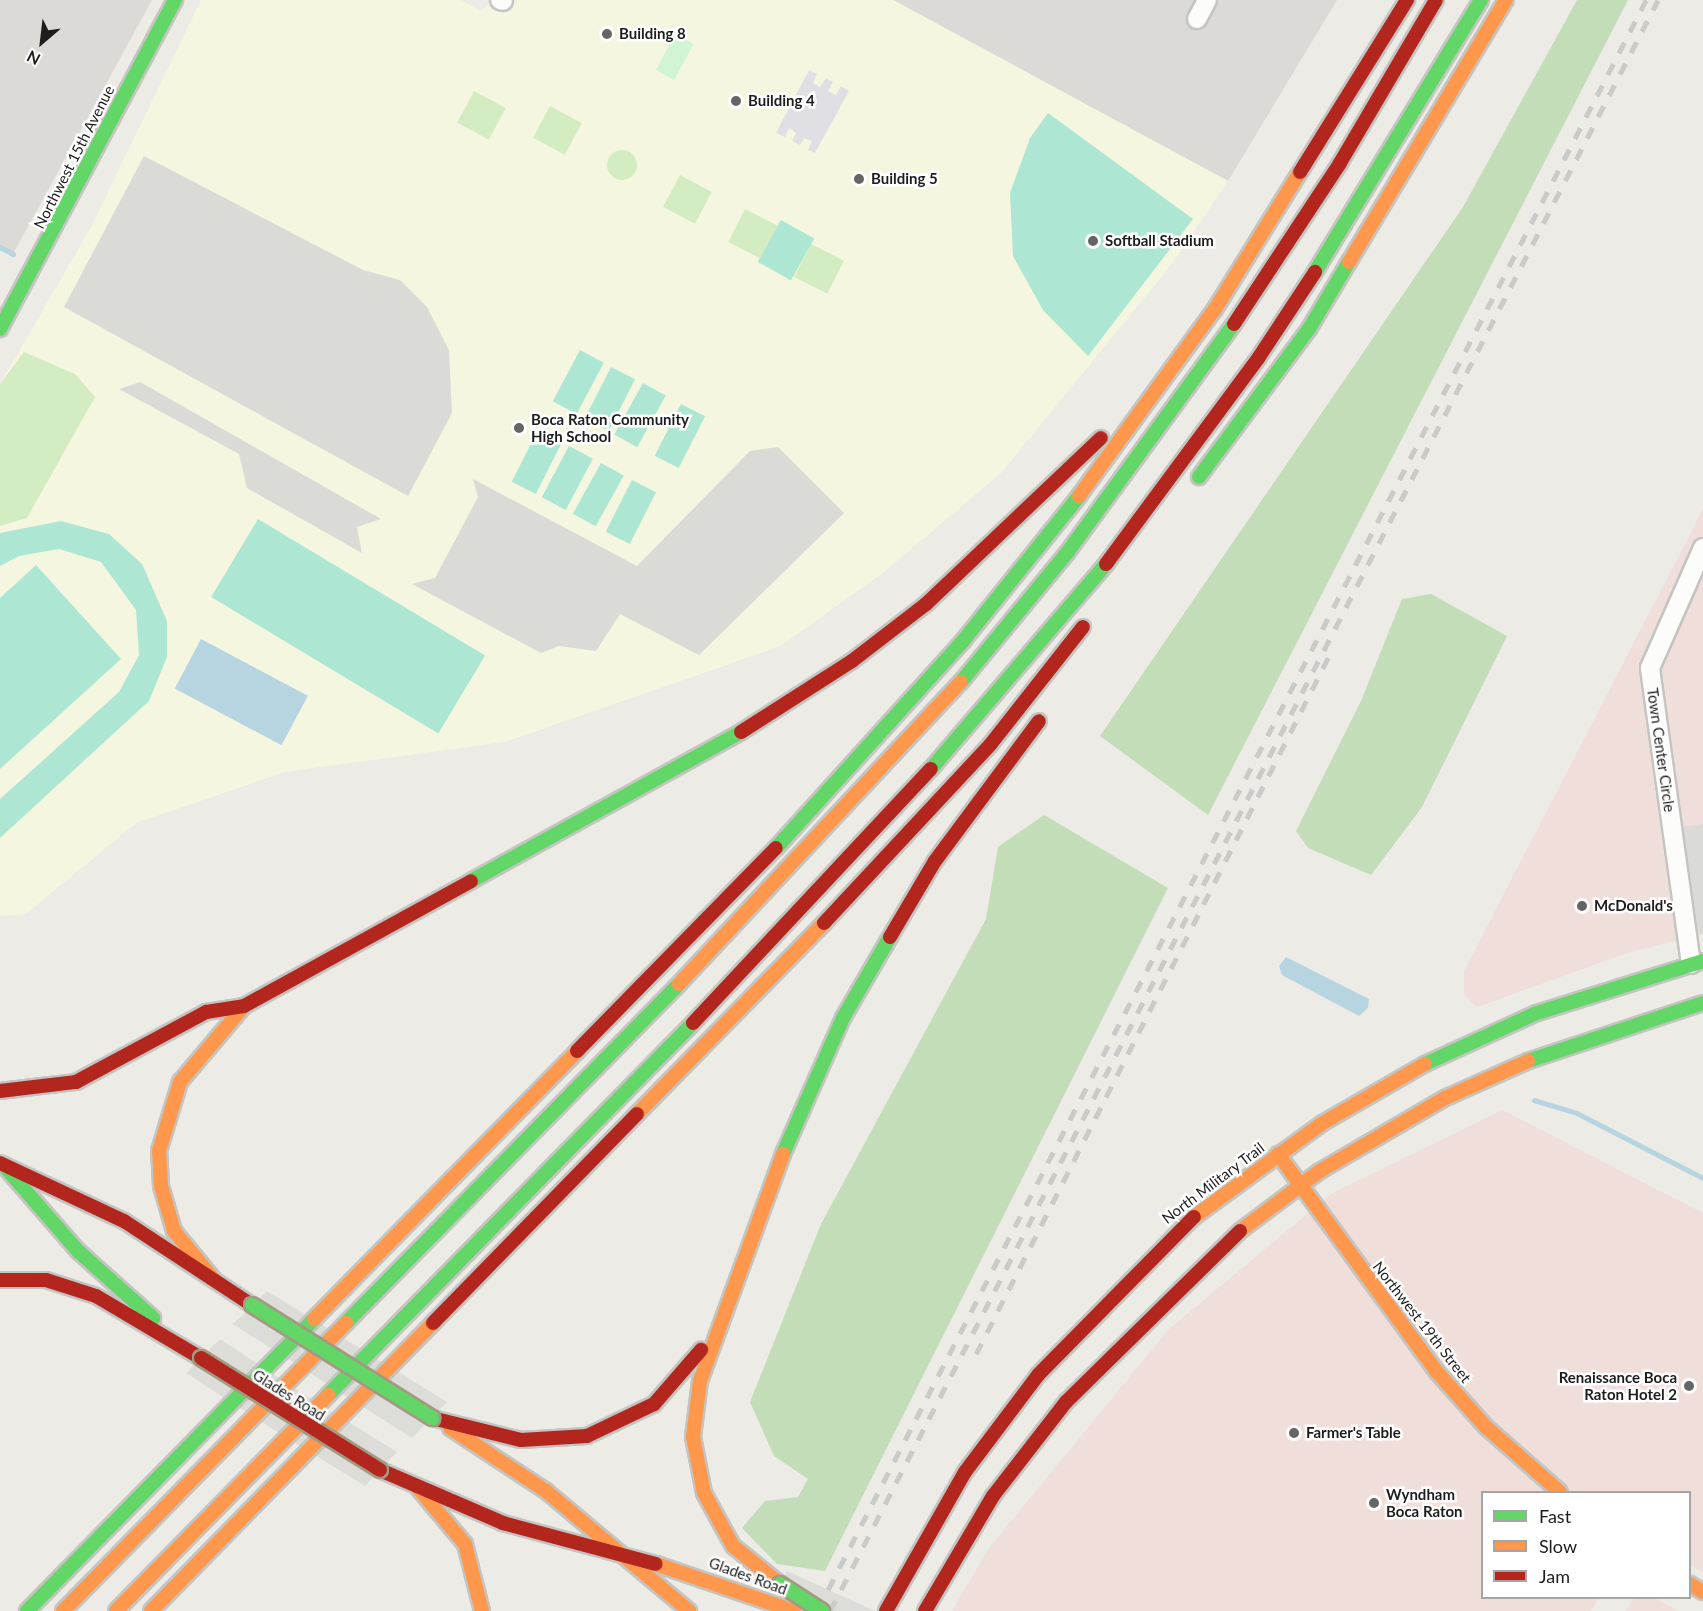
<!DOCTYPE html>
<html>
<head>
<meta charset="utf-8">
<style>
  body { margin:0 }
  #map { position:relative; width:1703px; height:1611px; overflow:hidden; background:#ecebe5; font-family:Lato,sans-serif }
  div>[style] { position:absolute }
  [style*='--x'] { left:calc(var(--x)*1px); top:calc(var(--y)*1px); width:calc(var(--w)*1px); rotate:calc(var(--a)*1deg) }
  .residential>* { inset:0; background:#dbdad6 }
  .commercial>* { inset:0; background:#efded9 }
  .education>* { inset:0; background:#f5f6df }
  .grass>* { inset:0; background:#d4ecc1; transform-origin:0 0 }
  .round { border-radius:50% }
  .forest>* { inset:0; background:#c2ddb8 }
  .park>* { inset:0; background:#d1f4d4; transform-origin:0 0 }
  .pitch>* { inset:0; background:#ade7d3; transform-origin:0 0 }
  .parking>* { inset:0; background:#dadad7 }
  .plaza>* { inset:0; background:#e0dfe4 }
  .water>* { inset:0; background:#b6d5e1; transform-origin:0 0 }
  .pier>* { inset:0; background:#dcdcd9 }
  .stream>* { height:4.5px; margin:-2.25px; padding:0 2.25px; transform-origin:2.25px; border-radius:2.25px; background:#b6d5e1 }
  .roads { filter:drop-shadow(2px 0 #c4c4c1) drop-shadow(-2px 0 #c4c4c1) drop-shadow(0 2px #c4c4c1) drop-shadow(0 -2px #c4c4c1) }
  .street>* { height:18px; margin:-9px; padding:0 9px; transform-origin:9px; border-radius:9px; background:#fcfcfb }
  .fast>* { height:14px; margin:-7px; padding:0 7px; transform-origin:7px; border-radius:7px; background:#63d668 }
  .slow>* { height:14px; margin:-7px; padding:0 7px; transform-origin:7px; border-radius:7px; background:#ff974d }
  .jam>* { height:14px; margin:-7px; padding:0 7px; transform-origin:7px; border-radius:7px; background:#b3261e }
  .rail>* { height:4.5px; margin-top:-2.25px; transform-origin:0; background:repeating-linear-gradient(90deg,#cacac9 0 12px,transparent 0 24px) }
  .bridges { filter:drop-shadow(2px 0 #a29a81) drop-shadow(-2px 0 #a29a81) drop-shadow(0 2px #a29a81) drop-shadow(0 -2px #a29a81) }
  .fast-bridge>* { height:14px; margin:-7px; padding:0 7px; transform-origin:7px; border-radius:7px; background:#63d668 }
  .jam-bridge>* { height:14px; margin:-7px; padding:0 7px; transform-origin:7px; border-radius:7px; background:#b3261e }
  .dots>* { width:16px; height:16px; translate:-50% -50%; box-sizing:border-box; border:3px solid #fff; border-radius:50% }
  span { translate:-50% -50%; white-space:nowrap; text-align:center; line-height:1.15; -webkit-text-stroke:5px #fff; paint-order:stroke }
  .poi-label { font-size:15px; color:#1d1d1d; font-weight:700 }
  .left { translate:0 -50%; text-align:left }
  .right { translate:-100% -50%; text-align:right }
  .street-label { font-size:15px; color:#1d1d1d }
  .legend { position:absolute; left:1481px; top:1491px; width:210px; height:108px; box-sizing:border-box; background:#fff; border:2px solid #a5a5a5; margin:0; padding:8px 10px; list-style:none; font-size:18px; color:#1d1d1d }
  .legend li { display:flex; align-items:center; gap:12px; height:30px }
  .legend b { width:30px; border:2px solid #a5a5a5 }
  .north { position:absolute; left:12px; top:12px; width:60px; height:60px; -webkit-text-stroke:4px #fff; paint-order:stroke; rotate:208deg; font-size:16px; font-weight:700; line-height:24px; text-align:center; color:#1d1d1d }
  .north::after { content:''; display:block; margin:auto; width:21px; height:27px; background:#1d1d1d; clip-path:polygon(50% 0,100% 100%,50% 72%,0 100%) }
</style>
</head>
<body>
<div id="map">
  <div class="residential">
    <div style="clip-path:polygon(0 0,152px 0,13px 254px,0 247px)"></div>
    <div style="clip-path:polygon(893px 0,1337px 0,1228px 181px)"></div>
  </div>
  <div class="commercial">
    <div style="clip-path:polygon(1703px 509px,1703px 934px,1630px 952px,1477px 1007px,1464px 995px,1464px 971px)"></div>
    <div style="clip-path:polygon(1502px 1110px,1703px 1213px,1703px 1572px,1690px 1565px,1690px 1492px,1482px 1492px,1482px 1598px,1599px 1598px,1591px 1611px,952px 1611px,989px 1548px,1169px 1329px,1331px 1194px)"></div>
    <div style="clip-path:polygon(1635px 1598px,1655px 1598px,1678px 1611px,1625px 1611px)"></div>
  </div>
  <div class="education">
    <div style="clip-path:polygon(201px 0,461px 0,481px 11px,491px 0,893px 0,1228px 181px,1172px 264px,1001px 473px,884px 572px,781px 646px,505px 742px,285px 772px,136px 823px,26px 914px,0 916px,0 384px,90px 229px)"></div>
  </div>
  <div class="grass">
    <div style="left:474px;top:91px;width:36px;height:36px;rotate:28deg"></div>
    <div style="left:550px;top:106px;width:36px;height:36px;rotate:28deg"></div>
    <div class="round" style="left:607px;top:150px;width:30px;height:30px"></div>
    <div style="left:680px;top:175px;width:36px;height:36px;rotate:28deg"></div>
    <div style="left:745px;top:209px;width:37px;height:37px;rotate:27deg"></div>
    <div style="left:811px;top:244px;width:37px;height:37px;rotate:27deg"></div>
    <div style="clip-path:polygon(24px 352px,75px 374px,95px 397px,27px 518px,0 526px,0 384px)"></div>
  </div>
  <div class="forest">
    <div style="clip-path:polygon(1577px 0,1628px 0,1208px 815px,1100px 736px,1463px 207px)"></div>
    <div style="clip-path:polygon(1431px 594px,1507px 636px,1422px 807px,1371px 875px,1308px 848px,1296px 831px,1361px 701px,1402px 599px)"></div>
    <div style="clip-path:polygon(1044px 815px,1168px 888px,825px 1571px,777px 1564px,742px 1528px,765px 1501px,798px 1497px,808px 1479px,774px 1456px,750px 1402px,821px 1224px,986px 919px,998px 847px)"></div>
  </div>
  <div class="park">
    <div style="left:675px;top:34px;width:21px;height:41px;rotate:28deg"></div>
  </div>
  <div class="pitch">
    <div style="clip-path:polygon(1048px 113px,1193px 219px,1088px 356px,1043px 310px,1013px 256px,1010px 193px,1030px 138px)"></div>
    <div style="left:781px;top:220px;width:38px;height:48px;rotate:29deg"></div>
    <div style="left:580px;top:350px;width:27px;height:58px;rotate:28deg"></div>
    <div style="left:611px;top:367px;width:27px;height:58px;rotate:27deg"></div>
    <div style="left:643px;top:383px;width:26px;height:59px;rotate:29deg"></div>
    <div style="left:681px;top:404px;width:27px;height:58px;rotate:27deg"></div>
    <div style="left:538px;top:430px;width:27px;height:58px;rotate:27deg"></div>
    <div style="left:569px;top:446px;width:27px;height:58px;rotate:28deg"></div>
    <div style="left:601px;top:463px;width:26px;height:58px;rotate:29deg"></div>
    <div style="left:632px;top:480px;width:27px;height:58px;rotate:27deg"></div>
    <div style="left:258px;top:519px;width:265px;height:91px;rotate:31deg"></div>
    <div style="clip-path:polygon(61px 521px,109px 534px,142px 564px,167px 621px,167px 657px,149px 701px,0 838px,0 799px,119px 692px,139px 655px,136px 610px,101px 562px,59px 549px,19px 556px,0 566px,0 533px)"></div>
    <div style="clip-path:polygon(36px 565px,121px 659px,0 769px,0 598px)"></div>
  </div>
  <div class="parking">
    <div style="clip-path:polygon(144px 156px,363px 270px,400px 280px,427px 307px,449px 350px,452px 413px,408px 496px,64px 307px)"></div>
    <div style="clip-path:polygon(140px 382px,381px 519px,357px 527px,362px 553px,247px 488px,239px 454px,119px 389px)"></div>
    <div style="clip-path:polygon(778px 447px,844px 513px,699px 655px,620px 614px,596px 651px,559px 646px,541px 653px,412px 584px,435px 578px,478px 497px,473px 479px,637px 566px,750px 451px)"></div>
    <div style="clip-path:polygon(1703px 824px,1703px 934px,1699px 935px,1682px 827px)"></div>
  </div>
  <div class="plaza">
    <div style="clip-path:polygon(809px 70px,817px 74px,813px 83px,820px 87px,826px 78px,833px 82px,828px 91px,836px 95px,841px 86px,849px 91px,815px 153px,808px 150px,812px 141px,804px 138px,800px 145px,792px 141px,796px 133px,789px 128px,785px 137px,776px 133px)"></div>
  </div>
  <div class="water">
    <div style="left:201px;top:639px;width:121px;height:56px;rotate:28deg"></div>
    <div style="clip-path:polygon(1286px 957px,1369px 999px,1368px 1008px,1359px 1016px,1282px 975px,1279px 966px)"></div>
  </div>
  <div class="pier">
    <div style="clip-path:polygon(267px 1291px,447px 1402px,412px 1438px,233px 1324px)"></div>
    <div style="clip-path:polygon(220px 1339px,302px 1393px,397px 1452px,365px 1486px,271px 1428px,186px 1373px)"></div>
    <div style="clip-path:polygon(787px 1571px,875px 1611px,766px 1611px)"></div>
  </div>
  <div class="stream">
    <div style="--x:0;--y:247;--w:15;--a:28"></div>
    <div style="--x:1534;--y:1100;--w:45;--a:16.8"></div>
    <div style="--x:1577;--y:1113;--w:142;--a:27.3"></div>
  </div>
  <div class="roads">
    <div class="street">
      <div style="--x:500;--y:0;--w:3;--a:18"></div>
      <div style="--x:1197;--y:19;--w:21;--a:-62"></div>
      <div style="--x:1691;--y:964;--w:299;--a:-97.9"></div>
      <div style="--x:1650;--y:668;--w:131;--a:-66.2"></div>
    </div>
    <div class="fast">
      <div style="--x:1315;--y:272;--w:319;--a:-58.6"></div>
      <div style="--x:0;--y:329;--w:373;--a:-62"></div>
      <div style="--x:1199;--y:477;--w:184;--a:-53.4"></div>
      <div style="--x:1309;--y:329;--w:78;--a:-59.2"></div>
      <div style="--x:961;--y:682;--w:167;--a:-50.6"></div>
      <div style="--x:1067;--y:553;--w:283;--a:-53.9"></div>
      <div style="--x:931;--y:769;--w:270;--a:-49.5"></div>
      <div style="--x:776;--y:848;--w:279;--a:-47.9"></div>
      <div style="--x:963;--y:641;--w:186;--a:-51.3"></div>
      <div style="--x:471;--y:881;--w:308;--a:-28.9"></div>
      <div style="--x:1528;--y:1061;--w:184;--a:-18.3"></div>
      <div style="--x:1425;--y:1064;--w:123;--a:-24.5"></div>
      <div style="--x:1537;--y:1013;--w:174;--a:-17.4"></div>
      <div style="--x:783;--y:1154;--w:149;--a:-66.2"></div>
      <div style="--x:843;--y:1018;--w:94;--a:-59.9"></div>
      <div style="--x:6;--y:1168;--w:110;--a:49.1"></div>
      <div style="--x:78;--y:1251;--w:101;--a:41.8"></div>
      <div style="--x:346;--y:1323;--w:475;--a:-45.5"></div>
      <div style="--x:328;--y:1395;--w:521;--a:-45.54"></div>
      <div style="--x:27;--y:1611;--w:409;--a:-45.5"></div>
    </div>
    <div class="slow">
      <div style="--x:1349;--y:262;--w:305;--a:-59.1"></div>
      <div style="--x:1079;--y:496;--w:231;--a:-54"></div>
      <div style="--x:1215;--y:309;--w:161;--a:-58.2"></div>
      <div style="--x:679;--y:984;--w:413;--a:-47"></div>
      <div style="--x:637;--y:1114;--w:267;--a:-45.6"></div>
      <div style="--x:1278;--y:1154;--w:270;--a:53.9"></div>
      <div style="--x:1437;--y:1372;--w:74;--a:48.3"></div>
      <div style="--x:1486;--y:1427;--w:98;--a:41.3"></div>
      <div style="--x:1194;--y:1217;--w:157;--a:-36.2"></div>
      <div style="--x:1321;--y:1124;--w:120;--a:-30"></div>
      <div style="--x:1240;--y:1231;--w:100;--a:-36.9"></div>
      <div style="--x:1320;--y:1171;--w:145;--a:-30.3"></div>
      <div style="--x:1445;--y:1098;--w:91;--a:-24"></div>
      <div style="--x:215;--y:1281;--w:65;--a:-129.4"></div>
      <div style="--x:174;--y:1231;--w:47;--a:-106.1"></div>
      <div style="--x:161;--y:1186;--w:35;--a:-93"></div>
      <div style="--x:159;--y:1151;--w:72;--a:-73.1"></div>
      <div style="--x:180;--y:1082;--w:99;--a:-49.9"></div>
      <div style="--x:314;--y:1319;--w:375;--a:-45.5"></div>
      <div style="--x:450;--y:1428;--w:115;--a:33.3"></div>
      <div style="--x:546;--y:1491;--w:187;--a:40"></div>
      <div style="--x:418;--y:1488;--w:73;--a:50"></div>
      <div style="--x:465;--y:1544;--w:69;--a:75.8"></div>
      <div style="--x:656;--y:1564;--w:146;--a:18.8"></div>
      <div style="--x:780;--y:1584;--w:60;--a:-141"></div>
      <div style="--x:733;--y:1546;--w:60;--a:-118.7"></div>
      <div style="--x:704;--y:1493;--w:57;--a:-101.1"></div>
      <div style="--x:693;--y:1437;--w:56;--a:-82.9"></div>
      <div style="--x:700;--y:1381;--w:242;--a:-69.9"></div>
      <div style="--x:1690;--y:1584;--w:15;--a:32"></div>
      <div style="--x:63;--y:1611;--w:404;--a:-45.5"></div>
      <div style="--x:116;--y:1611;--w:303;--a:-45.5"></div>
      <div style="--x:151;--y:1611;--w:403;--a:-45.6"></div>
    </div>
    <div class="jam">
      <div style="--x:1300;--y:172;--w:203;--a:-58.1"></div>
      <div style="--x:1234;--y:324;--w:193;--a:-56.6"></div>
      <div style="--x:1340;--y:163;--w:189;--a:-59.5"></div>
      <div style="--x:1106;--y:564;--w:257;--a:-53.5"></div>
      <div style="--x:1259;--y:357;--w:102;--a:-56.6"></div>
      <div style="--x:741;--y:732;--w:132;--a:-32.6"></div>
      <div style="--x:852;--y:661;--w:93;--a:-37.6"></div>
      <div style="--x:926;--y:604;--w:241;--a:-43.5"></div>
      <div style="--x:824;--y:923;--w:243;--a:-47"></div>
      <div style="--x:990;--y:745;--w:150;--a:-51.8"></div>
      <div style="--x:890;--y:937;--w:88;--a:-59.4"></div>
      <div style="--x:935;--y:861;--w:174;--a:-53.4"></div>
      <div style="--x:693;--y:1023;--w:348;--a:-46.9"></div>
      <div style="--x:577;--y:1051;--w:284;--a:-45.6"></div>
      <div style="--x:0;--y:1091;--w:77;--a:-6.8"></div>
      <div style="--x:76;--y:1082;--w:148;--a:-28.3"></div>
      <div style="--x:206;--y:1012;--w:38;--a:-9"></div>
      <div style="--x:244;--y:1006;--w:259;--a:-28.8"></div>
      <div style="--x:0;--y:1163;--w:137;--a:25.1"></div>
      <div style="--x:124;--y:1221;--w:153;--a:33.3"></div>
      <div style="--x:0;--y:1280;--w:46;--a:0"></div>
      <div style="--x:46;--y:1280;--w:52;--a:17.7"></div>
      <div style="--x:96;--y:1296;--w:122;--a:30.6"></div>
      <div style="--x:433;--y:1323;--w:292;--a:-45.7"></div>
      <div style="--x:432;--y:1418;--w:92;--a:13.9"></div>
      <div style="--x:521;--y:1440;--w:66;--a:-3.5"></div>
      <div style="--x:587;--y:1436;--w:74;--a:-25.5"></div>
      <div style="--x:654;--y:1404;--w:72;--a:-49"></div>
      <div style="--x:380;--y:1470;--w:134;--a:23.3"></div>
      <div style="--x:503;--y:1523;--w:158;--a:15"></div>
      <div style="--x:886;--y:1611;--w:160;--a:-60.4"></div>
      <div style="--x:965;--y:1472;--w:121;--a:-53"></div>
      <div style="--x:1038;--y:1375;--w:222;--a:-45.4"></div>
      <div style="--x:925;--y:1611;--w:134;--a:-59.4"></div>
      <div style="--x:993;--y:1496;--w:119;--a:-52.2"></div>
      <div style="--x:1066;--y:1402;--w:244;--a:-44.5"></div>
    </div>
  </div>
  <div class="rail">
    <div style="--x:976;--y:1354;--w:789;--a:-63.18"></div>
    <div style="--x:817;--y:1611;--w:1812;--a:-62.77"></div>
    <div style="--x:830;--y:1611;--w:1811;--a:-62.8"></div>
  </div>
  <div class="bridges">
    <div class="fast-bridge">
      <div style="--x:252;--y:1305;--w:213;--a:32.1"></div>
      <div style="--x:780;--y:1584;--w:50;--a:32.7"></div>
    </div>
    <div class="jam-bridge">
      <div style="--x:201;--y:1358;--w:211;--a:32"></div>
    </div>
  </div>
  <div class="dots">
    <div style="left:607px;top:34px;background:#656563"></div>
    <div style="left:736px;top:101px;background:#656563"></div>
    <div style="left:859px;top:179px;background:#656563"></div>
    <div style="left:1093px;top:241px;background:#656563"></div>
    <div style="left:519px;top:428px;background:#656563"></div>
    <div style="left:1582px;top:906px;background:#656563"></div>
    <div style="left:1689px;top:1386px;background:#656563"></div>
    <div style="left:1294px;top:1433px;background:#656563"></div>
    <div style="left:1374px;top:1503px;background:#656563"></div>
  </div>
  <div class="poi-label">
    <span class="left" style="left:619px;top:34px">Building 8</span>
    <span class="left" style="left:748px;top:101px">Building 4</span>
    <span class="left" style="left:871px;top:179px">Building 5</span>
    <span class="left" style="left:1105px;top:241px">Softball Stadium</span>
    <span class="left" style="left:531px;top:428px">Boca Raton Community<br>High School</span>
    <span class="left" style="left:1594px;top:906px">McDonald's</span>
    <span class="right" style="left:1677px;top:1386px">Renaissance Boca<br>Raton Hotel 2</span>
    <span class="left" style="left:1306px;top:1433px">Farmer's Table</span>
    <span class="left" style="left:1386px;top:1503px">Wyndham<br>Boca Raton</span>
  </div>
  <div class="street-label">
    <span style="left:74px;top:157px;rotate:-63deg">Northwest 15th Avenue</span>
    <span style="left:1661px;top:750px;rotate:82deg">Town Center Circle</span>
    <span style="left:1213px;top:1183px;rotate:-37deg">North Military Trail</span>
    <span style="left:1422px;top:1322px;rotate:52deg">Northwest 19th Street</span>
    <span style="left:289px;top:1395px;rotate:32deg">Glades Road</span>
    <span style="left:748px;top:1576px;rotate:20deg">Glades Road</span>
  </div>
  <ul class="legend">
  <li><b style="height:8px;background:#63d668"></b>Fast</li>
  <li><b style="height:8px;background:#ff974d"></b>Slow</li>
  <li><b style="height:8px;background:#b3261e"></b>Jam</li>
  </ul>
  <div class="north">N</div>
</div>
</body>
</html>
